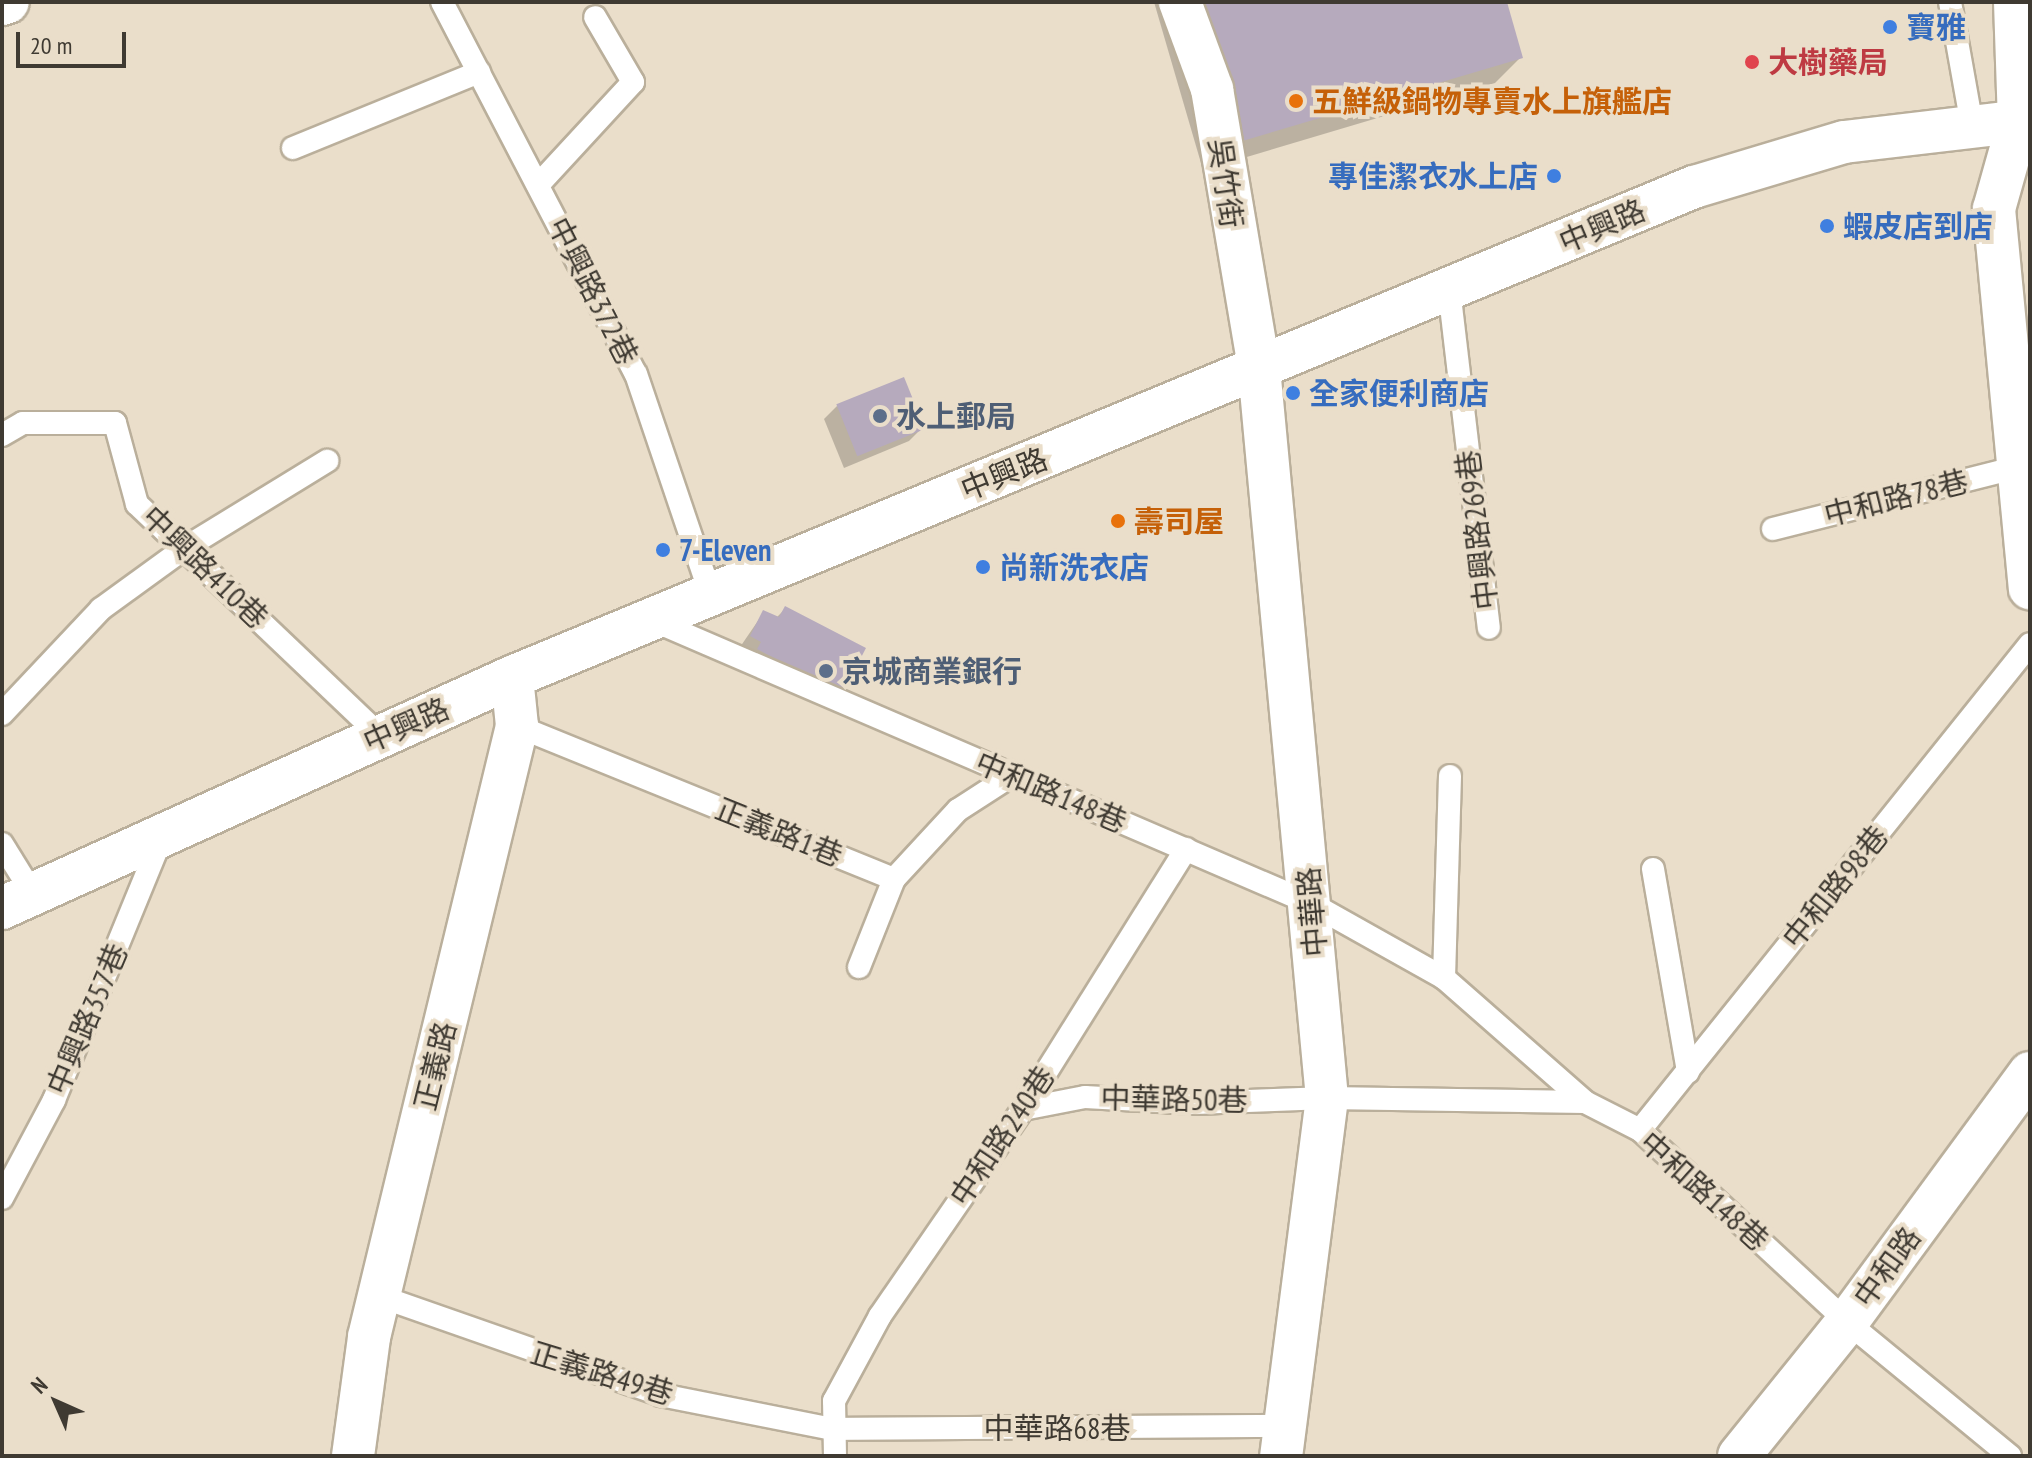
<!DOCTYPE html>
<html>
<head>
<meta charset="utf-8">
<style>
  body { margin:0 }
  #map { position:relative; width:2032px; height:1458px; overflow:hidden; background:#eadeca; font-family:"PT Sans Narrow","Noto Sans TC",sans-serif }
  div>[style] { position:absolute }
  [style*='--x'] { left:calc(var(--x)*1px); top:calc(var(--y)*1px); width:calc(var(--w)*1px); rotate:calc(var(--a)*1deg) }
  .shadow>* { inset:0; background:#0003 }
  .building>* { inset:0; background:#b6aabd; transform-origin:0 0 }
  .roads { filter:drop-shadow(2px 0 #baaf9b) drop-shadow(-2px 0 #baaf9b) drop-shadow(0 2px #baaf9b) drop-shadow(0 -2px #baaf9b) }
  .service>* { height:22px; margin:-11px; padding:0 11px; transform-origin:11px; border-radius:11px; background:#fff }
  .minor>* { height:42px; margin:-21px; padding:0 21px; transform-origin:21px; border-radius:21px; background:#fff }
  .dots>* { width:22px; height:22px; translate:-50% -50%; box-sizing:border-box; border:4px solid #eadeca; border-radius:50% }
  span { translate:-50% -50%; white-space:nowrap; text-align:center; line-height:1.15; -webkit-text-stroke:8px #eadeca; paint-order:stroke }
  .shop-label { font-size:30px; color:#366cbe; font-weight:700 }
  .left { translate:0 -50%; text-align:left }
  .right { translate:-100% -50%; text-align:right }
  .health-label { font-size:30px; color:#be3a42; font-weight:700 }
  .food-label { font-size:30px; color:#c56008; font-weight:700 }
  .street-label { font-size:30px; color:#3f3a32 }
  .service-label { font-size:30px; color:#4e5e75; font-weight:700 }
  .frame { position:absolute; inset:0; border:4px solid #3f3a32; pointer-events:none }
  .north { position:absolute; left:16px; top:1362px; width:80px; height:80px; -webkit-text-stroke:6px #eadeca; paint-order:stroke; rotate:315deg; font-size:22px; font-weight:700; line-height:32px; text-align:center; color:#3f3a32 }
  .north::after { content:''; display:block; margin:auto; width:28px; height:36px; background:#3f3a32; clip-path:polygon(50% 0,100% 100%,50% 72%,0 100%) }
  .scale { position:absolute; left:16px; top:32px; width:110px; height:36px; box-sizing:border-box; border:4px solid #3f3a32; border-top:0; padding-left:10px; font-size:24px; line-height:28px; white-space:nowrap; color:#3f3a32; -webkit-text-stroke:6px #eadeca; paint-order:stroke }
</style>
</head>
<body>
<div id="map">
  <div class="shadow">
    <div style="clip-path:polygon(1154px 2px,1505px 2px,1521px 57px,1495px 83px,1203px 170px)"></div>
    <div style="clip-path:polygon(837px 406px,922px 428px,909px 441px,844px 468px,824px 419px)"></div>
    <div style="clip-path:polygon(785px 609px,827px 706px,738px 650px,764px 612px,776px 618px)"></div>
  </div>
  <div class="building">
    <div style="clip-path:polygon(1187px 2px,1507px 2px,1523px 58px,1229px 145px)"></div>
    <div style="left:904px;top:377px;width:56px;height:73px;rotate:68deg"></div>
    <div style="clip-path:polygon(785px 606px,866px 648px,842px 694px,757px 649px,761px 642px,750px 636px,763px 610px,779px 617px)"></div>
  </div>
  <div class="roads">
    <div class="service">
      <div style="--x:442;--y:2;--w:420;--a:62.5"></div>
      <div style="--x:636;--y:374;--w:233;--a:71.3"></div>
      <div style="--x:1950;--y:2;--w:125;--a:79.9"></div>
      <div style="--x:293;--y:148;--w:201;--a:-22.2"></div>
      <div style="--x:538;--y:185;--w:140;--a:-47.3"></div>
      <div style="--x:633;--y:82;--w:75;--a:-120.3"></div>
      <div style="--x:1449;--y:289;--w:341;--a:83.3"></div>
      <div style="--x:2;--y:435;--w:24;--a:-30"></div>
      <div style="--x:23;--y:423;--w:92;--a:0"></div>
      <div style="--x:115;--y:423;--w:84;--a:74.8"></div>
      <div style="--x:137;--y:504;--w:337;--a:43.6"></div>
      <div style="--x:1773;--y:529;--w:253;--a:-14.2"></div>
      <div style="--x:652;--y:620;--w:719;--a:23.28"></div>
      <div style="--x:1312;--y:904;--w:151;--a:29.3"></div>
      <div style="--x:1444;--y:978;--w:188;--a:41.3"></div>
      <div style="--x:1585;--y:1102;--w:62;--a:27"></div>
      <div style="--x:1640;--y:1130;--w:282;--a:42.8"></div>
      <div style="--x:1847;--y:1322;--w:211;--a:39.4"></div>
      <div style="--x:2;--y:714;--w:144;--a:-46.7"></div>
      <div style="--x:101;--y:609;--w:104;--a:-36"></div>
      <div style="--x:185;--y:548;--w:167;--a:-31.5"></div>
      <div style="--x:517;--y:726;--w:407;--a:22.1"></div>
      <div style="--x:894;--y:879;--w:94;--a:-47.2"></div>
      <div style="--x:958;--y:810;--w:64;--a:-32.9"></div>
      <div style="--x:2;--y:844;--w:59;--a:58.2"></div>
      <div style="--x:1653;--y:869;--w:206;--a:80.2"></div>
      <div style="--x:859;--y:967;--w:95;--a:-68.3"></div>
      <div style="--x:1444;--y:978;--w:202;--a:-88.3"></div>
      <div style="--x:1023;--y:1109;--w:63;--a:-11"></div>
      <div style="--x:1085;--y:1097;--w:110;--a:3.1"></div>
      <div style="--x:1195;--y:1103;--w:132;--a:-2.2"></div>
      <div style="--x:1327;--y:1098;--w:258;--a:0.9"></div>
      <div style="--x:1640;--y:1130;--w:623;--a:-51.25"></div>
      <div style="--x:2;--y:1198;--w:111;--a:-62"></div>
      <div style="--x:54;--y:1100;--w:284;--a:-67.7"></div>
      <div style="--x:379;--y:1296;--w:299;--a:19.3"></div>
      <div style="--x:661;--y:1395;--w:174;--a:11.2"></div>
      <div style="--x:832;--y:1429;--w:450;--a:-0.4"></div>
      <div style="--x:835;--y:1456;--w:55;--a:-91"></div>
      <div style="--x:834;--y:1401;--w:97;--a:-61.6"></div>
      <div style="--x:880;--y:1316;--w:252;--a:-55.4"></div>
      <div style="--x:1023;--y:1109;--w:307;--a:-57.9"></div>
    </div>
    <div class="minor">
      <div style="--x:1180;--y:2;--w:93;--a:69.8"></div>
      <div style="--x:1212;--y:89;--w:283;--a:80.4"></div>
      <div style="--x:1259;--y:368;--w:733;--a:84.68"></div>
      <div style="--x:1327;--y:1098;--w:361;--a:97.3"></div>
      <div style="--x:2015;--y:2;--w:118;--a:88.1"></div>
      <div style="--x:2019;--y:120;--w:92;--a:105.7"></div>
      <div style="--x:1994;--y:209;--w:381;--a:84.6"></div>
      <div style="--x:2;--y:4;--w:6;--a:-18"></div>
      <div style="--x:2;--y:908;--w:560;--a:-24.37"></div>
      <div style="--x:512;--y:677;--w:1280;--a:-22.52"></div>
      <div style="--x:1694;--y:187;--w:157;--a:-16.7"></div>
      <div style="--x:1844;--y:142;--w:187;--a:-6.7"></div>
      <div style="--x:353;--y:1456;--w:120;--a:-82.3"></div>
      <div style="--x:369;--y:1337;--w:629;--a:-76.38"></div>
      <div style="--x:517;--y:726;--w:49;--a:-95.8"></div>
      <div style="--x:1739;--y:1456;--w:172;--a:-51.1"></div>
      <div style="--x:1847;--y:1322;--w:309;--a:-53.7"></div>
    </div>
  </div>
  <div class="dots">
    <div style="left:1890px;top:27px;background:#3f7fe0"></div>
    <div style="left:1752px;top:62px;background:#e0444e"></div>
    <div style="left:1296px;top:101px;background:#e8710a"></div>
    <div style="left:1554px;top:176px;background:#3f7fe0"></div>
    <div style="left:1827px;top:226px;background:#3f7fe0"></div>
    <div style="left:1293px;top:393px;background:#3f7fe0"></div>
    <div style="left:880px;top:416px;background:#5c6f8a"></div>
    <div style="left:1118px;top:521px;background:#e8710a"></div>
    <div style="left:663px;top:550px;background:#3f7fe0"></div>
    <div style="left:983px;top:567px;background:#3f7fe0"></div>
    <div style="left:826px;top:671px;background:#5c6f8a"></div>
  </div>
  <div class="shop-label">
    <span class="left" style="left:1906px;top:27px">寶雅</span>
    <span class="right" style="left:1538px;top:176px">專佳潔衣水上店</span>
    <span class="left" style="left:1843px;top:226px">蝦皮店到店</span>
    <span class="left" style="left:1309px;top:393px">全家便利商店</span>
    <span class="left" style="left:679px;top:550px">7-Eleven</span>
    <span class="left" style="left:999px;top:567px">尚新洗衣店</span>
  </div>
  <div class="health-label">
    <span class="left" style="left:1768px;top:62px">大樹藥局</span>
  </div>
  <div class="food-label">
    <span class="left" style="left:1312px;top:101px">五鮮級鍋物專賣水上旗艦店</span>
    <span class="left" style="left:1134px;top:521px">壽司屋</span>
  </div>
  <div class="street-label">
    <span style="left:1226px;top:183px;rotate:82deg">吳竹街</span>
    <span style="left:1602px;top:226px;rotate:-23deg">中興路</span>
    <span style="left:593px;top:291px;rotate:63deg">中興路372巷</span>
    <span style="left:1004px;top:474px;rotate:-22deg">中興路</span>
    <span style="left:1896px;top:498px;rotate:-14deg">中和路78巷</span>
    <span style="left:1477px;top:530px;rotate:-97deg">中興路269巷</span>
    <span style="left:205px;top:567px;rotate:44deg">中興路410巷</span>
    <span style="left:406px;top:725px;rotate:-24deg">中興路</span>
    <span style="left:1051px;top:792px;rotate:23deg">中和路148巷</span>
    <span style="left:779px;top:832px;rotate:22deg">正義路1巷</span>
    <span style="left:1835px;top:887px;rotate:-51deg">中和路98巷</span>
    <span style="left:1312px;top:912px;rotate:-95deg">中華路</span>
    <span style="left:87px;top:1019px;rotate:-67deg">中興路357巷</span>
    <span style="left:435px;top:1066px;rotate:-76deg">正義路</span>
    <span style="left:1174px;top:1099px;rotate:1deg">中華路50巷</span>
    <span style="left:1002px;top:1136px;rotate:-56deg">中和路240巷</span>
    <span style="left:1704px;top:1191px;rotate:42deg">中和路148巷</span>
    <span style="left:1887px;top:1267px;rotate:-54deg">中和路</span>
    <span style="left:602px;top:1373px;rotate:17deg">正義路49巷</span>
    <span style="left:1057px;top:1428px">中華路68巷</span>
  </div>
  <div class="service-label">
    <span class="left" style="left:896px;top:416px">水上郵局</span>
    <span class="left" style="left:842px;top:671px">京城商業銀行</span>
  </div>
  <div class="frame"></div>
  <div class="north">N</div>
  <div class="scale">20 m</div>
</div>
</body>
</html>
